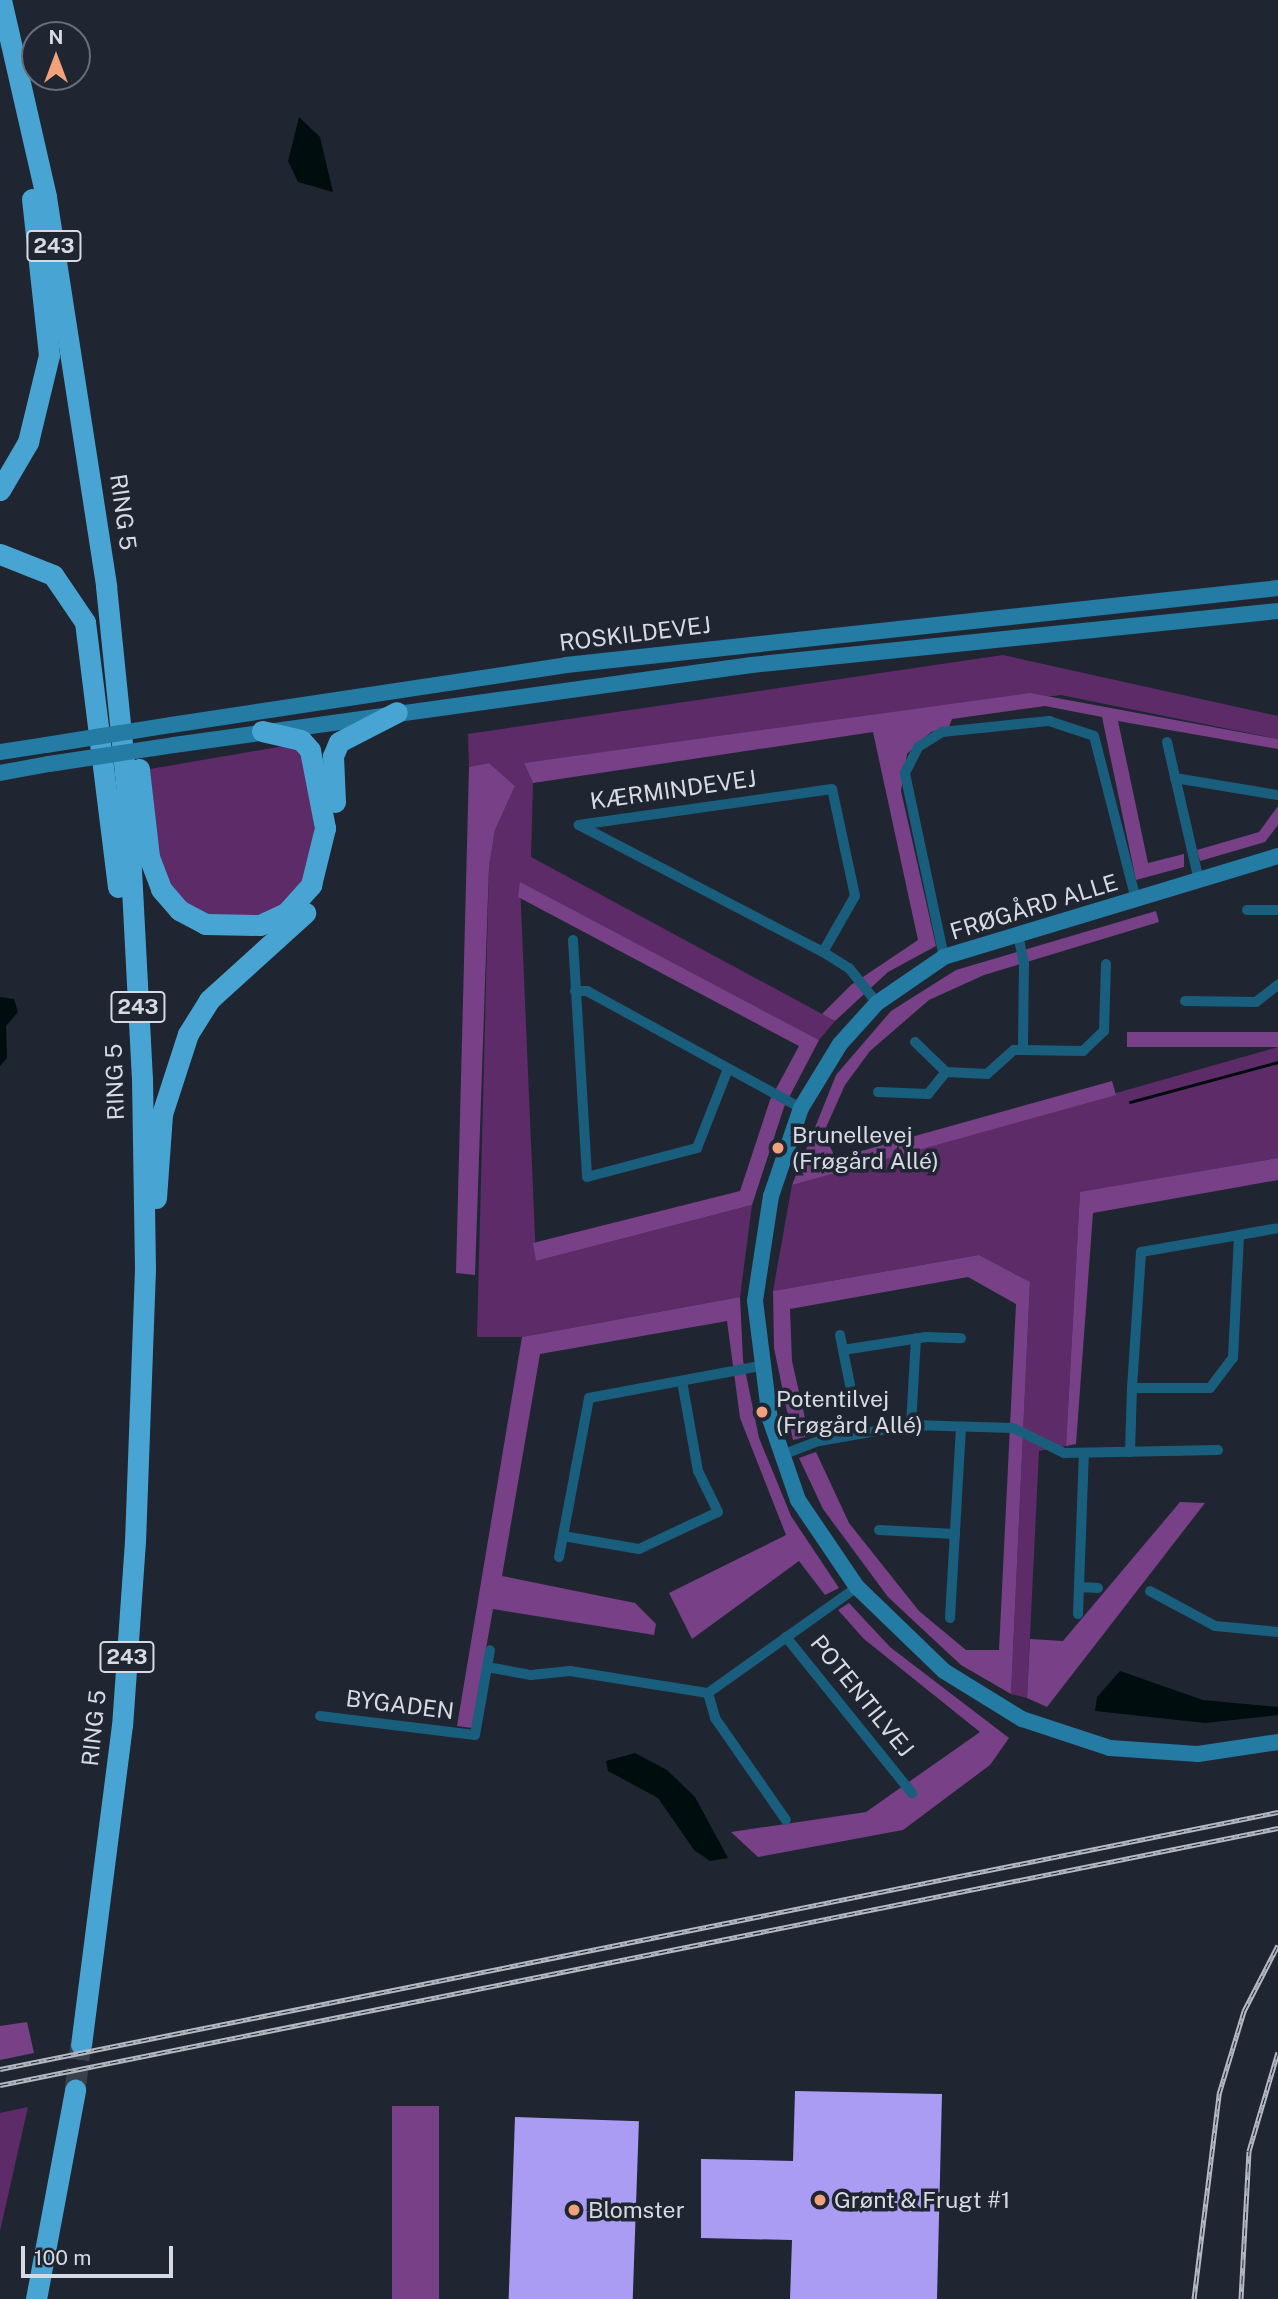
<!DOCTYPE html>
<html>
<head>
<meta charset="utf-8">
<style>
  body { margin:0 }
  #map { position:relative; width:1278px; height:2299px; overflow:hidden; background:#1f2632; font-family:"Public Sans",sans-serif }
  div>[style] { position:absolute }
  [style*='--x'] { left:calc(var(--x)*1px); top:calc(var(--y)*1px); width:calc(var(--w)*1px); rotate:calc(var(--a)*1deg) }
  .green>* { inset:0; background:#5e2b69 }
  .forest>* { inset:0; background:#784086; transform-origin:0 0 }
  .water>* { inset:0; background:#000d0f }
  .stream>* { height:2.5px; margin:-1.25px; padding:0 1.25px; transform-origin:1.25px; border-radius:1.25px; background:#000d0f }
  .building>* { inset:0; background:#ab9cf3; transform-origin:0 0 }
  .highway-tunnel>* { height:21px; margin-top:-10.5px; transform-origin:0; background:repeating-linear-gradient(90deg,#3a414d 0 21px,transparent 0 31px) }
  .street>* { height:10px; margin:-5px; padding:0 5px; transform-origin:5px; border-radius:5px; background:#195e7d }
  .secondary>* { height:16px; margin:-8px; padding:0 8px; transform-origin:8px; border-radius:8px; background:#247ba3 }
  .highway>* { height:21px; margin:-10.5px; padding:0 10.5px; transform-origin:10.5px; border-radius:10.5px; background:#48a5d3 }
  .rail>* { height:5px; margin-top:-2.5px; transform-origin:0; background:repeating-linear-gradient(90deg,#1f2632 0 8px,#b4b9c2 0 16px); box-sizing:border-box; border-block:2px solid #b4b9c2 }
  .secondary-bridge>* { height:16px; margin:-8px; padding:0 8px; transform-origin:8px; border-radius:8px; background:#247ba3 }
  .dots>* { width:19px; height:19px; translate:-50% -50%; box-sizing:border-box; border:4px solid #1f2632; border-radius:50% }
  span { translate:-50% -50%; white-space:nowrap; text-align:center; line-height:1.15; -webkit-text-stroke:7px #1f2632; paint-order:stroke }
  .shield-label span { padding:2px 5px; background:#1f2632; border:2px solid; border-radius:5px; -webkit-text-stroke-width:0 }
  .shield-label { font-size:21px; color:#d6dbe3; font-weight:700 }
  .street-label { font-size:23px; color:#d6dbe3 }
  .poi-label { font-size:23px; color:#d6dbe3 }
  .left { translate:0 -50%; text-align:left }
  .north { position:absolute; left:21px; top:21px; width:70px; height:70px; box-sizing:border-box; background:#1f2632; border:2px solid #686e79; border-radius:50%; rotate:0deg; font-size:19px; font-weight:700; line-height:28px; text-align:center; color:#d6dbe3 }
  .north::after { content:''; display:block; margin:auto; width:24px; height:32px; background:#f1a17b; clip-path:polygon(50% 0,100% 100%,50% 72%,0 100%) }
  .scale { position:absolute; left:21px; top:2246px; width:152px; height:32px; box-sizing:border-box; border:4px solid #d6dbe3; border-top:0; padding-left:9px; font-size:21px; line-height:24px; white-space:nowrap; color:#d6dbe3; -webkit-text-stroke:5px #1f2632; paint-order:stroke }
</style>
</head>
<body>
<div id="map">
  <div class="green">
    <div style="clip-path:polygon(1003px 655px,1278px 716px,1278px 739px,1061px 695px,524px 763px,533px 783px,531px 857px,835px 1021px,819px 1040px,520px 883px,536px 1261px,752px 1205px,740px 1297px,522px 1337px,477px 1337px,489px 867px,495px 830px,515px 786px,489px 763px,469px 767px,468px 734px)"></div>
    <div style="clip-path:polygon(296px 744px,304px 751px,314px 825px,314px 864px,305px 885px,271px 914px,211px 917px,184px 902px,161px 872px,150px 769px)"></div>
    <div style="clip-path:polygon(1278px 1047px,1278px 1158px,1080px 1193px,1066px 1446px,1039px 1451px,1027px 1698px,1011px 1694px,1030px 1282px,979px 1255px,773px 1291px,792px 1185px)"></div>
    <div style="clip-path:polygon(28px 2107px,0 2231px,0 2113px)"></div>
  </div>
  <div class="forest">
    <div style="clip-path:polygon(1030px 693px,1278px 739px,1278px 749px,1118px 721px,1148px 863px,1184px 854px,1184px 867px,1136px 880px,1102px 717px,1045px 706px,952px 719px,949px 727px,931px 732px,907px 754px,901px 791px,936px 946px,888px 972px,835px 1021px,822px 1014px,851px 985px,918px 940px,873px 732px,533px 783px,524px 763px)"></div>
    <div style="clip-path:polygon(489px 763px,515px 786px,495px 830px,489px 867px,475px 1275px,456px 1273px,469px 767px)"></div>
    <div style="clip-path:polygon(1278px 806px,1278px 825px,1265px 842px,1200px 861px,1197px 850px,1259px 832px)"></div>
    <div style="clip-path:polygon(520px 882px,819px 1040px,784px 1107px,752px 1205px,536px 1261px,533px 1243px,740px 1191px,770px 1100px,799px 1046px,518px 897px)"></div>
    <div style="clip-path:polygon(1156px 911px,1159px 922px,984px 975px,929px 1000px,870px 1051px,845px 1085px,823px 1134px,836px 1158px,1112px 1081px,1116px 1095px,792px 1185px,836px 1075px,891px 1011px,956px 970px)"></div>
    <div style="left:1278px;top:1032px;width:15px;height:151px;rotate:90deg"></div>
    <div style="clip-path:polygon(1278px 1158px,1278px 1180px,1093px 1213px,1076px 1444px,1066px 1446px,1080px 1192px)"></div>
    <div style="clip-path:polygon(979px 1255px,1030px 1282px,1011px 1694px,961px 1665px,888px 1597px,823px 1509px,799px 1458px,816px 1452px,849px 1523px,919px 1611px,966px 1650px,999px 1650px,1016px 1304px,968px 1277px,790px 1309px,792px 1361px,809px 1436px,793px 1440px,774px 1348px,773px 1291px)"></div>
    <div style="clip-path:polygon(740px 1297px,743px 1360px,759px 1438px,791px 1516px,839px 1588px,825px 1595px,799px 1561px,692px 1639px,669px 1593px,786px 1535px,740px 1418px,727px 1321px,540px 1354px,502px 1576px,635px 1603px,656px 1624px,654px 1635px,493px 1609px,472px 1728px,457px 1726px,522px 1337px)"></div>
    <div style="clip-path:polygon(1180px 1502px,1205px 1503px,1047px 1707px,1027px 1698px,1030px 1639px,1063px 1641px)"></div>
    <div style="clip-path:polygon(849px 1603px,890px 1647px,1009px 1738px,990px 1765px,903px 1830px,758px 1857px,731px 1832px,866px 1812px,980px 1732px,864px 1639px,838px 1610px)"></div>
    <div style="clip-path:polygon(27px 2022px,34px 2053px,0 2060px,0 2026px)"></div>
    <div style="left:392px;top:2106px;width:47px;height:193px"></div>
  </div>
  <div class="water">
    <div style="clip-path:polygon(299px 117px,320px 137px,333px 192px,298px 182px,288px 161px)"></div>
    <div style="clip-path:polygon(0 997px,14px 999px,18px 1012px,6px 1026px,7px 1058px,0 1066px)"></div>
    <div style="clip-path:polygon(1120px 1671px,1203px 1700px,1278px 1707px,1278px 1715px,1205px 1723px,1095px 1711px,1097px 1697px)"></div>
    <div style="clip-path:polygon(635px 1753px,667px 1770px,695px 1797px,728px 1858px,710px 1861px,694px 1850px,658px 1798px,608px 1771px,606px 1761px)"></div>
  </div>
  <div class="stream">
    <div style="--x:1130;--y:1102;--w:153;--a:-15.1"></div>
  </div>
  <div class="building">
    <div style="clip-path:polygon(795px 2091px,942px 2094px,937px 2299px,790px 2299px,792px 2240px,701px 2238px,701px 2159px,793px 2161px)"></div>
    <div style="left:515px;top:2117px;width:124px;height:182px;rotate:2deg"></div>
  </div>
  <div class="highway-tunnel">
    <div style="--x:75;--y:2090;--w:46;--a:-82.6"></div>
  </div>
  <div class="street">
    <div style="--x:1167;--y:742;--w:143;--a:77"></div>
    <div style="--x:1175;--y:778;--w:104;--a:9.4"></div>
    <div style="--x:1247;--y:910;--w:31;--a:0"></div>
    <div style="--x:1018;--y:935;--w:29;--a:78"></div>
    <div style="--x:1024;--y:963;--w:87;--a:90.7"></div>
    <div style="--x:1023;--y:1050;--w:60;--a:1"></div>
    <div style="--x:1083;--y:1051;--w:29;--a:-44"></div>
    <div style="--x:1104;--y:1031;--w:67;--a:-88.3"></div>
    <div style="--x:573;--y:940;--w:237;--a:86.6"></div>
    <div style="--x:587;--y:1177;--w:114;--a:-14.8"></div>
    <div style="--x:697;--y:1148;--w:85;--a:-68.6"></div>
    <div style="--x:823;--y:952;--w:64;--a:-60.3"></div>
    <div style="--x:855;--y:896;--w:109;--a:-102.1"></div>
    <div style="--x:832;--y:789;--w:256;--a:171.9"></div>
    <div style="--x:579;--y:825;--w:275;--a:27.5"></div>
    <div style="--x:823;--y:952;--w:31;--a:32"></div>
    <div style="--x:849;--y:968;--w:45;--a:51.3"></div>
    <div style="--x:944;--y:957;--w:188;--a:-102"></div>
    <div style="--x:905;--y:773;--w:29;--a:-63"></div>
    <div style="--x:918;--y:747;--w:28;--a:-32"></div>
    <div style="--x:942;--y:732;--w:108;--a:-5.9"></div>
    <div style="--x:1049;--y:721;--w:47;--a:18.4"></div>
    <div style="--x:1094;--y:736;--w:169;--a:75.6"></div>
    <div style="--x:575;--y:991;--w:12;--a:0"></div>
    <div style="--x:587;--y:991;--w:244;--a:28.7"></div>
    <div style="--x:1185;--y:1001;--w:71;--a:0.8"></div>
    <div style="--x:1256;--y:1002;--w:28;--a:-38"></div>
    <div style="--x:915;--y:1042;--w:43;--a:44.1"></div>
    <div style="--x:946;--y:1072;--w:41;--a:2.8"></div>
    <div style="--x:987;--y:1074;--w:36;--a:-42"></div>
    <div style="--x:1014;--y:1050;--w:9;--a:0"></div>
    <div style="--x:878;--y:1092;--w:50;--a:2.3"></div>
    <div style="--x:928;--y:1094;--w:28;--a:-51"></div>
    <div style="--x:840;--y:1335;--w:51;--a:78.7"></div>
    <div style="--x:843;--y:1350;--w:84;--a:-8.9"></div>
    <div style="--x:926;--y:1337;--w:35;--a:2"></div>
    <div style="--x:1132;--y:1388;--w:136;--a:-86.2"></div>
    <div style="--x:1141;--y:1252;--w:99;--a:-9.8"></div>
    <div style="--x:911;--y:1425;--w:87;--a:-86.7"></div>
    <div style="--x:1130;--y:1452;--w:64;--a:-88.2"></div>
    <div style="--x:1132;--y:1388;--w:78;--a:0"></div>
    <div style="--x:1210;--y:1388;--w:38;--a:-53"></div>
    <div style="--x:1233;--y:1358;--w:123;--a:-87.2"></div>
    <div style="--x:1239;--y:1235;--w:40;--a:-10"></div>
    <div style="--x:782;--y:1455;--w:40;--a:-21"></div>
    <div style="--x:819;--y:1441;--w:93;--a:-9.9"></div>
    <div style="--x:911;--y:1425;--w:102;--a:1.7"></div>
    <div style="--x:1013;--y:1428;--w:57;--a:26.1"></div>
    <div style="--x:1064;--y:1453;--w:154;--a:-1.1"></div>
    <div style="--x:879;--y:1530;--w:76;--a:3"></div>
    <div style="--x:563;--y:1536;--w:77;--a:9.7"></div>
    <div style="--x:639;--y:1549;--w:87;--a:-25.1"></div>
    <div style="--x:718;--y:1512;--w:46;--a:-116"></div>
    <div style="--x:698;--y:1471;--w:91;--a:-100.1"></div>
    <div style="--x:559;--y:1557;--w:162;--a:-79.3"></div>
    <div style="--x:589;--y:1398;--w:174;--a:-10.6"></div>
    <div style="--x:1079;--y:1587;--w:19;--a:3"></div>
    <div style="--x:1150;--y:1591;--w:74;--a:28.3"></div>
    <div style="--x:1215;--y:1626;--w:63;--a:5.4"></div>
    <div style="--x:1078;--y:1614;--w:161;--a:-87.9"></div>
    <div style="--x:950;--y:1618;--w:191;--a:-86.7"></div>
    <div style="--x:786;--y:1637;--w:201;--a:51.1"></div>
    <div style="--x:487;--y:1667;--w:45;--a:10.3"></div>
    <div style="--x:531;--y:1675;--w:39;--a:-6"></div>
    <div style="--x:570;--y:1671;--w:140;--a:9.1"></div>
    <div style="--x:708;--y:1693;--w:183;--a:-35.4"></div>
    <div style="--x:708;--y:1693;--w:26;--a:74"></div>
    <div style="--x:715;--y:1718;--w:124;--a:55.2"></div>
    <div style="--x:320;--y:1716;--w:156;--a:7"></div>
    <div style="--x:475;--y:1735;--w:86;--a:-80"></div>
  </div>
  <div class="secondary">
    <div style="--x:171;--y:725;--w:400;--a:-8.6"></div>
    <div style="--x:566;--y:665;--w:716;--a:-6.17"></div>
    <div style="--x:174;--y:745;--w:583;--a:-7.89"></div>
    <div style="--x:751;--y:665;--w:530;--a:-5.85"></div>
    <div style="--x:0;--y:752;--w:47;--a:-8.7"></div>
    <div style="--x:0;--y:773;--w:50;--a:-10.4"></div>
    <div style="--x:1278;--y:856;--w:349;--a:163.2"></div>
    <div style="--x:944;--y:957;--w:81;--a:145.5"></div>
    <div style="--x:877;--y:1003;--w:55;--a:132.1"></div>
    <div style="--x:840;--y:1044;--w:75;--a:121.4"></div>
    <div style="--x:801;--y:1108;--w:93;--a:108.8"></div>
    <div style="--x:771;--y:1196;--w:106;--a:98.7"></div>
    <div style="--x:755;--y:1301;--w:119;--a:82.8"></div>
    <div style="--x:770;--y:1419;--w:86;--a:70.9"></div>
    <div style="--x:798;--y:1500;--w:105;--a:55.9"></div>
    <div style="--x:857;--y:1587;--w:121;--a:44"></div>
    <div style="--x:944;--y:1671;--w:92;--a:31.6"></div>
    <div style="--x:1022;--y:1719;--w:93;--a:18.2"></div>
    <div style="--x:1110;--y:1748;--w:88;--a:3.9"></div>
    <div style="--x:1198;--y:1754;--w:81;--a:-8.5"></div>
  </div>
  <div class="highway">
    <div style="--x:1;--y:0;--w:202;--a:77.1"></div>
    <div style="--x:46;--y:197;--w:394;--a:81.2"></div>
    <div style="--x:106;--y:586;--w:208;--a:84.2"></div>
    <div style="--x:127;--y:793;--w:285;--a:87"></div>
    <div style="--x:142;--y:1078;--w:191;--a:89.1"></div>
    <div style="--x:145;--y:1269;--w:272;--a:92.1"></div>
    <div style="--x:135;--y:1541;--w:184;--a:94"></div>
    <div style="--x:122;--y:1725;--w:322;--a:97.3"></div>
    <div style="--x:0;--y:490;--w:56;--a:-59.7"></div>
    <div style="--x:28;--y:442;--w:89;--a:-76.4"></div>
    <div style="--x:49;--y:355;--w:157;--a:-96.2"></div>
    <div style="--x:0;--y:554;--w:57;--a:21.6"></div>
    <div style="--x:53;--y:575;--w:57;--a:55.8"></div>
    <div style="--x:85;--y:622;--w:267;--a:82.9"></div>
    <div style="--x:139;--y:769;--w:89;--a:83.5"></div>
    <div style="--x:149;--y:857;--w:34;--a:69"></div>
    <div style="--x:161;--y:889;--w:28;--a:49"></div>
    <div style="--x:179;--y:910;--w:30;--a:28"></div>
    <div style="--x:205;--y:924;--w:55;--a:1"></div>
    <div style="--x:260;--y:925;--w:29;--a:-25"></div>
    <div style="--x:286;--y:913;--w:38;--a:-48"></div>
    <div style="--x:311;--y:885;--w:59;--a:-76.2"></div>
    <div style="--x:325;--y:828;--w:79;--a:-100.9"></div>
    <div style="--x:310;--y:750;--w:13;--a:-132"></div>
    <div style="--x:301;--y:740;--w:40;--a:-167"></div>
    <div style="--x:335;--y:802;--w:46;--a:-92.5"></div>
    <div style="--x:333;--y:756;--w:15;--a:-67"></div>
    <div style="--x:339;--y:742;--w:65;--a:-27.3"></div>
    <div style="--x:156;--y:1198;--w:84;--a:-85.9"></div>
    <div style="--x:162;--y:1114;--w:84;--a:-72"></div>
    <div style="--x:188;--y:1034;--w:40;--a:-58"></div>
    <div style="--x:209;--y:1000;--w:130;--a:-42.2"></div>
    <div style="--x:36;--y:2299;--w:213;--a:-79.4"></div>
  </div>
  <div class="rail">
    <div style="--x:0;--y:2069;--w:1304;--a:-11.37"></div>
    <div style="--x:0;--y:2085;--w:1304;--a:-11.37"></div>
    <div style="--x:1194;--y:2299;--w:207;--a:-83"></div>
    <div style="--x:1219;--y:2094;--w:87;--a:-73.2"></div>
    <div style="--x:1244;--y:2011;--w:74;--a:-62.7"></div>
    <div style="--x:1241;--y:2299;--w:148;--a:-86.9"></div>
    <div style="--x:1249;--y:2151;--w:103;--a:-73.7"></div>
  </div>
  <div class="secondary-bridge">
    <div style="--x:46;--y:745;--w:127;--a:-9.1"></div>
    <div style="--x:49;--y:764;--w:126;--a:-8.6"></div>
  </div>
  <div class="dots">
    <div style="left:778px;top:1148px;background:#f1a17b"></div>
    <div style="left:762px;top:1412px;background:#f1a17b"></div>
    <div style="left:820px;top:2200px;background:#f1a17b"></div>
    <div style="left:574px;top:2210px;background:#f1a17b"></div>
  </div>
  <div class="shield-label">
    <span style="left:54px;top:246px">243</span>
    <span style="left:138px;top:1007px">243</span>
    <span style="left:127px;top:1657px">243</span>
  </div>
  <div class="street-label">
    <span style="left:123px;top:512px;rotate:82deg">RING 5</span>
    <span style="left:635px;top:634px;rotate:-7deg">ROSKILDEVEJ</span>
    <span style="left:673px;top:790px;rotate:-8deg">KÆRMINDEVEJ</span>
    <span style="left:1034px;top:907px;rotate:-17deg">FRØGÅRD ALLE</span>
    <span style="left:115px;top:1082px;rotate:-92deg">RING 5</span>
    <span style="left:862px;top:1696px;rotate:51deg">POTENTILVEJ</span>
    <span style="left:400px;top:1705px;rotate:7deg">BYGADEN</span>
    <span style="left:94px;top:1728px;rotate:-84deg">RING 5</span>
  </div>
  <div class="poi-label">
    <span class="left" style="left:792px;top:1148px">Brunellevej<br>(Frøgård Allé)</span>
    <span class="left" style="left:776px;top:1412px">Potentilvej<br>(Frøgård Allé)</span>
    <span class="left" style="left:834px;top:2200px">Grønt &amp; Frugt #1</span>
    <span class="left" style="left:588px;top:2210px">Blomster</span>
  </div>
  <div class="north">N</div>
  <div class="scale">100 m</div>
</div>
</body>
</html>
